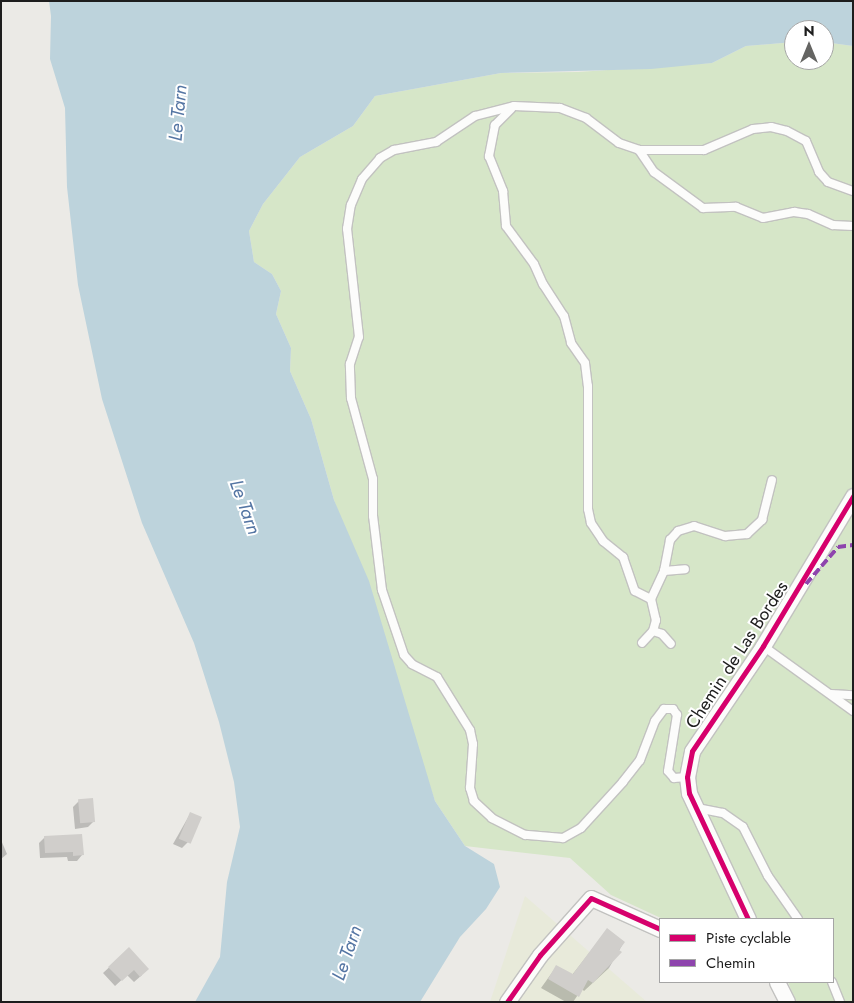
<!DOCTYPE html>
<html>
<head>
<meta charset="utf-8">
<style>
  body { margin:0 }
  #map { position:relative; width:854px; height:1003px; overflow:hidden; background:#ebeae6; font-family:Jost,sans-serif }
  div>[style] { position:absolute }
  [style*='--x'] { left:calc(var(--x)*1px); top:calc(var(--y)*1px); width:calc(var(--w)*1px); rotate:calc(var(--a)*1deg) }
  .farmland>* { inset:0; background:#e8eada }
  .grass>* { inset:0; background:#d6e6c8 }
  .water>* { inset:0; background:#bdd3dc }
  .shadow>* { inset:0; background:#0003 }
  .building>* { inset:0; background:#d0cecb; transform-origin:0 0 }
  .roads { filter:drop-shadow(1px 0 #c2c2c0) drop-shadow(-1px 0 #c2c2c0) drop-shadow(0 1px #c2c2c0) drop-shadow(0 -1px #c2c2c0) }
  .lane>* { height:8px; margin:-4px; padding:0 4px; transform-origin:4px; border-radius:4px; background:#fcfcfb }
  .street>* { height:15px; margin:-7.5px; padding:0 7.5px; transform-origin:7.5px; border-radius:7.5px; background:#fcfcfb }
  .quiet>* { height:4px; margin-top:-2px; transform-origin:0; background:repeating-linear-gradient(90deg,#8e44ad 0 8px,transparent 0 12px) }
  .cycleway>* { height:5px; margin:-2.5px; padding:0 2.5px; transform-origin:2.5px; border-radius:2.5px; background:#d6006c }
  span { translate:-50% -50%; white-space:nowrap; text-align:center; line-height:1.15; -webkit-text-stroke:4px #fff; paint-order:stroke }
  .street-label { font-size:18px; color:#1d1d1d }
  .water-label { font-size:19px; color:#5475a3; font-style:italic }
  .frame { position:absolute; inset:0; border:2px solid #1d1d1d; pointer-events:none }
  .legend { position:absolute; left:659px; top:918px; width:175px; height:65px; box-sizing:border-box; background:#fff; border:1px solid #a5a5a5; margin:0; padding:6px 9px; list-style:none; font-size:15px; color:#1d1d1d }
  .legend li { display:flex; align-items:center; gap:10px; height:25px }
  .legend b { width:25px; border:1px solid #a5a5a5 }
  .north { position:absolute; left:784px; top:20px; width:50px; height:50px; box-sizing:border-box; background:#fff; border:1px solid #a5a5a5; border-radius:50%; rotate:0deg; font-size:14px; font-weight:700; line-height:20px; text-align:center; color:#1d1d1d }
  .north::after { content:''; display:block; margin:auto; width:18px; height:22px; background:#656563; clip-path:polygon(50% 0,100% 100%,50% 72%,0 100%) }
</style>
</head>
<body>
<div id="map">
  <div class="farmland">
    <div style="clip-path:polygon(525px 896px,647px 1002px,490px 1002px)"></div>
  </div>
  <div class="grass">
    <div style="clip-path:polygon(794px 42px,794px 60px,824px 60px,824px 42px,853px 46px,853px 1002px,796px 1002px,788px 982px,833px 982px,833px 919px,663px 919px,611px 895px,570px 858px,465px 846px,435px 801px,334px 500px,311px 419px,290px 371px,291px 348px,276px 314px,281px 291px,272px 274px,254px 262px,249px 231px,263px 204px,300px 157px,353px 126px,375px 96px,501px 73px,578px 72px,712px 63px,746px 46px)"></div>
  </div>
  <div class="water">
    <div style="clip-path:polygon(49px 1px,853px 1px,853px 46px,824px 42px,824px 30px,794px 30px,794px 42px,746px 46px,712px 63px,651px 69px,501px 73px,375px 96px,353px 126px,300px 157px,263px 204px,249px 231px,254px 262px,272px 274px,281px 291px,276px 314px,291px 348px,290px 371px,311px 419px,334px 500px,369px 581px,435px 801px,465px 846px,494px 864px,500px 887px,486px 909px,460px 937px,420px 1002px,195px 1002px,220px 957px,227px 882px,240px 827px,234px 782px,219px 722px,194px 643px,142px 523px,102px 399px,78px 285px,67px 187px,65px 108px,50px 59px,51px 16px)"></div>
  </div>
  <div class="shadow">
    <div style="clip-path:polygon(79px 801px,94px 821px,88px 827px,75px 829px,73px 807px)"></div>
    <div style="clip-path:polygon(190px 814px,188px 842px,182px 848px,173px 844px)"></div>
    <div style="clip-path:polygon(45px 837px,82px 855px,77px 861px,68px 861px,67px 857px,40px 858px,39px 843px)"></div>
    <div style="clip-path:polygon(1px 840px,7px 854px,1px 859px)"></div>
    <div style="clip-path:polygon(607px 930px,624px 942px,609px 968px,584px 991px,582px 989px,573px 1002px,566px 1002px,541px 988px,556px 967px,572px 975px)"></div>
    <div style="clip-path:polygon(129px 949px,142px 975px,134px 982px,127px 975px,115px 986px,103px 973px)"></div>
  </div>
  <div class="building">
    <div style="left:93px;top:798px;width:24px;height:15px;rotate:85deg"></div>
    <div style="left:190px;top:812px;width:13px;height:29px;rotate:23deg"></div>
    <div style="clip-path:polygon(82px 834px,84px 855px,73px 856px,73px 852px,45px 853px,44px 836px)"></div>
    <div style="clip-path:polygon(607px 928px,625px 942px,619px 950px,622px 952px,593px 983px,588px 980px,579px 997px,548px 979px,556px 965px,573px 974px)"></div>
    <div style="clip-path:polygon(129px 947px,149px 969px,140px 977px,134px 970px,122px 981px,108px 967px)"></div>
  </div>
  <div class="roads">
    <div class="lane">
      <div style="--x:511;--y:109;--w:23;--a:135"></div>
      <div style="--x:495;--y:125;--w:32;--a:101"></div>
      <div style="--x:489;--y:156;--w:38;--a:68"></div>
      <div style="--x:503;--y:191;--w:35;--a:85"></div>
      <div style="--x:506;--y:226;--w:47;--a:53.6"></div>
      <div style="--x:534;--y:264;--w:22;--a:66"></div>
      <div style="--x:543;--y:284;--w:38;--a:57"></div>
      <div style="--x:564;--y:316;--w:28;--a:75"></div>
      <div style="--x:571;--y:343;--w:24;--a:55"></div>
      <div style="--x:585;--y:363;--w:23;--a:83"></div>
      <div style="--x:588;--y:386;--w:123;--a:90"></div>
      <div style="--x:588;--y:509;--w:14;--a:78"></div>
      <div style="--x:591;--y:523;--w:22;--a:56"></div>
      <div style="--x:603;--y:541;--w:26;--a:39"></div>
      <div style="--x:623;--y:557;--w:36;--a:71"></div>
      <div style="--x:635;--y:591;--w:18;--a:27"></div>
      <div style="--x:651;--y:599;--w:22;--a:77"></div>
      <div style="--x:656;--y:620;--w:11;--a:105"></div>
      <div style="--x:653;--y:631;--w:16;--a:133"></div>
      <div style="--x:639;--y:150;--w:27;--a:56"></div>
      <div style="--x:654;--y:172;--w:61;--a:36.3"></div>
      <div style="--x:703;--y:208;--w:33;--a:-2"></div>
      <div style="--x:736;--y:207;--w:29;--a:22"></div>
      <div style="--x:763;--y:218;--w:32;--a:-11"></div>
      <div style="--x:794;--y:212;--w:14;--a:8"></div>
      <div style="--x:808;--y:214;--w:27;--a:24"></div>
      <div style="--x:833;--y:225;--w:20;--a:3"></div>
      <div style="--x:664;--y:571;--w:21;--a:-5"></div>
      <div style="--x:651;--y:599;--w:31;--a:-65"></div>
      <div style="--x:664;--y:571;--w:32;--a:-79"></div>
      <div style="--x:670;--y:540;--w:12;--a:-48"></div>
      <div style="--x:678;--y:531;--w:17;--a:-17"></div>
      <div style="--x:694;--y:526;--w:33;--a:18"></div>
      <div style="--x:725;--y:536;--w:22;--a:-5"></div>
      <div style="--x:747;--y:534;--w:21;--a:-43"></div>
      <div style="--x:762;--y:520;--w:41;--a:-76"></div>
      <div style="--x:653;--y:631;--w:9;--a:18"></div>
      <div style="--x:662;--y:634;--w:13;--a:48"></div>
      <div style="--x:763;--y:646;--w:111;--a:35.8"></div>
      <div style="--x:831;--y:694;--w:22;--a:3"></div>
      <div style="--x:687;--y:777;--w:13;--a:176"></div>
      <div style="--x:674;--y:778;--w:9;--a:-131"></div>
      <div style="--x:668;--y:771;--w:57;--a:-80.9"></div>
      <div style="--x:677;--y:715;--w:7;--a:-124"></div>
      <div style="--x:673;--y:709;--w:9;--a:180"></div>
      <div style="--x:664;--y:709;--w:15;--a:127"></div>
      <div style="--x:655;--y:721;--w:42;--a:111"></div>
      <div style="--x:640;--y:760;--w:28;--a:128"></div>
      <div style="--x:623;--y:782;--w:62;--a:132.4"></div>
      <div style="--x:581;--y:828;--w:21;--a:151"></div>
      <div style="--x:563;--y:838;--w:38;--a:-175"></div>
      <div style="--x:525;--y:835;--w:37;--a:-153"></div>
      <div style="--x:492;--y:818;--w:25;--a:-137"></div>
      <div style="--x:474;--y:801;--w:14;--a:-107"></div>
      <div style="--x:470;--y:788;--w:44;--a:-86.1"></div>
      <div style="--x:473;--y:744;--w:14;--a:-102"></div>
      <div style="--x:470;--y:730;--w:62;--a:-121.9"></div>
      <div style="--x:437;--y:677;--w:28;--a:-153"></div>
      <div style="--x:412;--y:664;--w:12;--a:-132"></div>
      <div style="--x:404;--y:655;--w:69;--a:-108.7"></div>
      <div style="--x:382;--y:590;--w:75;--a:-96.9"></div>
      <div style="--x:373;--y:516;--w:37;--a:-90"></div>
      <div style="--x:373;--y:479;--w:84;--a:-105.2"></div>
      <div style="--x:351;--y:398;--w:34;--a:-92"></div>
      <div style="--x:350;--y:364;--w:28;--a:-72"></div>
      <div style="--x:359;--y:337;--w:109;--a:-96.3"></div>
      <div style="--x:347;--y:229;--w:24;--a:-81"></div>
      <div style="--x:351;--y:205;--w:28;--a:-67"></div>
      <div style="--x:362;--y:179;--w:28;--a:-49"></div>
      <div style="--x:380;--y:158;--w:16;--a:-30"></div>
      <div style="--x:394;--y:150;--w:43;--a:-10.8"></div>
      <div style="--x:436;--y:142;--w:47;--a:-33.7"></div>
      <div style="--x:475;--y:116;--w:40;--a:-14.4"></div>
      <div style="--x:514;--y:106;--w:46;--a:2.5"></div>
      <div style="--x:560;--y:108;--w:28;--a:21"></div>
      <div style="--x:586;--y:118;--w:41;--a:37.1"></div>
      <div style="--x:619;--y:143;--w:21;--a:19"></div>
      <div style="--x:639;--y:150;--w:65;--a:0"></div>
      <div style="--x:704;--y:150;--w:53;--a:-23.2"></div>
      <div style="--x:753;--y:129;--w:18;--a:-6"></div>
      <div style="--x:771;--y:127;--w:16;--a:14"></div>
      <div style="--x:787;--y:131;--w:21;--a:28"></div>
      <div style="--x:806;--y:141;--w:34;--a:67"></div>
      <div style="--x:819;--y:172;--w:13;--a:48"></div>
      <div style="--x:828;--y:182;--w:27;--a:20"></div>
      <div style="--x:697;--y:808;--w:26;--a:11"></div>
      <div style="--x:723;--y:813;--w:24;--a:35"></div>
      <div style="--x:743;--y:827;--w:55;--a:63"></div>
      <div style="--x:768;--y:876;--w:52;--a:55.1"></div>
      <div style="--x:832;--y:982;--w:22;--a:68"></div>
    </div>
    <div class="street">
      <div style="--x:748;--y:919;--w:139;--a:-115.1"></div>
      <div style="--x:689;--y:793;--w:16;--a:-97"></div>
      <div style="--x:687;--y:777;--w:26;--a:-79"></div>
      <div style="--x:692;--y:751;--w:127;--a:-55.9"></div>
      <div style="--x:763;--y:646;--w:175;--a:-59"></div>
      <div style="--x:777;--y:982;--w:22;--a:63"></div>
      <div style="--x:507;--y:1002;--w:57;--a:-54.9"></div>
      <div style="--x:540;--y:955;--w:76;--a:-48.2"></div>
      <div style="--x:591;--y:898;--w:76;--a:24.2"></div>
    </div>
  </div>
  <div class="quiet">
    <div style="--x:806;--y:584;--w:49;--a:-49.1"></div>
    <div style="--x:838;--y:547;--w:15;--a:-8"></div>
  </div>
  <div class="cycleway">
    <div style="--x:748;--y:919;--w:139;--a:-115.1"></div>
    <div style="--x:689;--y:793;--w:16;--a:-97"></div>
    <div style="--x:687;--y:777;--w:26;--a:-79"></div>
    <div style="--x:692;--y:751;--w:127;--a:-55.9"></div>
    <div style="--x:763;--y:646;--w:175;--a:-59"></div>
    <div style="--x:507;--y:1002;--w:57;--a:-54.9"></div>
    <div style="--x:540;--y:955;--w:76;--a:-48.2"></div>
    <div style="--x:591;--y:898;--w:76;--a:24.2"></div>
  </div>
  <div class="street-label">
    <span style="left:737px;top:655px;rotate:-57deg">Chemin de Las Bordes</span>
  </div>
  <div class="water-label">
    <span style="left:178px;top:113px;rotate:-85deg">Le Tarn</span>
    <span style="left:245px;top:507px;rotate:70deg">Le Tarn</span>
    <span style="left:347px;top:953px;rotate:-71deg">Le Tarn</span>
  </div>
  <div class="frame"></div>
  <ul class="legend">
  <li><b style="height:6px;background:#d6006c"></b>Piste cyclable</li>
  <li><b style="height:6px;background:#8e44ad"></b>Chemin</li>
  </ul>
  <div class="north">N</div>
</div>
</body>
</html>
